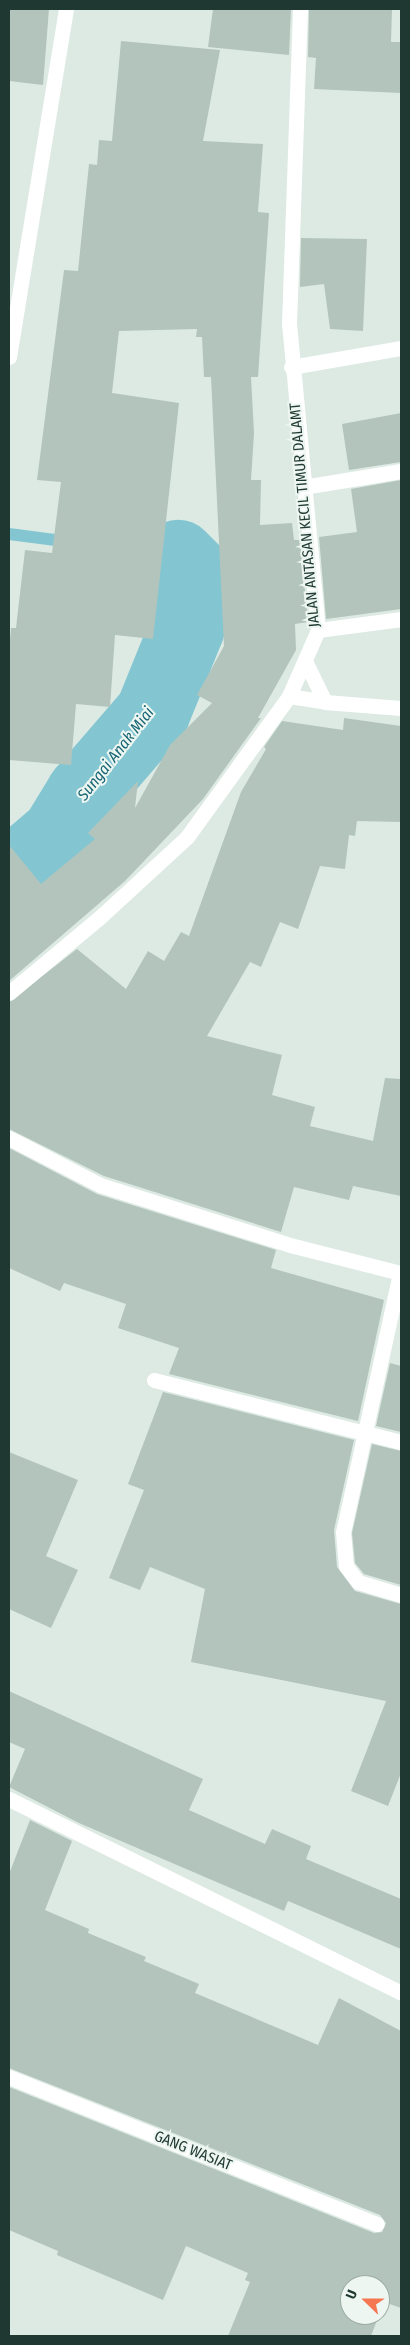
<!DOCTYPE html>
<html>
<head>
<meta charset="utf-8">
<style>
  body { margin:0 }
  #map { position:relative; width:410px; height:2345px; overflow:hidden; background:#ddeae4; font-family:"Fira Sans Condensed",sans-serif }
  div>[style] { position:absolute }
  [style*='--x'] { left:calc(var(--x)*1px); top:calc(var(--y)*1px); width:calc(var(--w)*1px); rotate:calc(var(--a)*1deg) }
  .stream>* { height:12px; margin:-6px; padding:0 6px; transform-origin:6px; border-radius:6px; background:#83c6d1 }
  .river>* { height:75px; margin:-37.5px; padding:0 37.5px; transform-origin:37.5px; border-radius:37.5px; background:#83c6d1 }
  .building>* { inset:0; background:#b3c4bd }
  .minor>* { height:15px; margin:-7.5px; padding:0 7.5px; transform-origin:7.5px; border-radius:7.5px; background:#fff }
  span { translate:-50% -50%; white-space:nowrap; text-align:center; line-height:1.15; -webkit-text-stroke:4px #eef6f2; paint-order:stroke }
  .street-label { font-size:15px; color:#1f3932 }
  .water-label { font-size:16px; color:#196775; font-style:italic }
  .frame { position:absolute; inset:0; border:10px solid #1f3932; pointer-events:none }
  .north { position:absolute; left:340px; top:2275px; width:50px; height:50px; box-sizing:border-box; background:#eef6f2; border:1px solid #9baaa5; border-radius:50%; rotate:292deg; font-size:14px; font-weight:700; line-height:20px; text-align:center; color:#1f3932 }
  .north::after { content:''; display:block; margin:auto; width:18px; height:22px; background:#f57751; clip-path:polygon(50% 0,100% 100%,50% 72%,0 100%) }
</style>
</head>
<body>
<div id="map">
  <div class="stream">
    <div style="--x:9;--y:534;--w:63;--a:7.4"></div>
    <div style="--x:145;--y:552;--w:33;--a:9"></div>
  </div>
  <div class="river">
    <div style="--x:9;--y:876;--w:65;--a:-40.6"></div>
    <div style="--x:58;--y:834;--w:48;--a:-58.6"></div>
    <div style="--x:83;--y:793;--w:106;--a:-49.2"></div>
    <div style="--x:152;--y:713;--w:93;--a:-67.9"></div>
    <div style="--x:187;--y:627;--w:54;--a:-82.6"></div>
    <div style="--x:194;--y:573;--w:23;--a:-135"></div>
  </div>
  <div class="building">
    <div style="clip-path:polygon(9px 9px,49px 9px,43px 85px,9px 81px)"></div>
    <div style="clip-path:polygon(213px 9px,291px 9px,289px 55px,208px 47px)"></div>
    <div style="clip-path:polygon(309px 9px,392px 9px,391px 42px,401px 42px,401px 93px,314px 89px,316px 58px,308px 57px)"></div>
    <div style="clip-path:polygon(121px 41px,220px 50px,203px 141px,263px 144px,258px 212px,269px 213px,258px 377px,251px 377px,254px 433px,251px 480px,261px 480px,260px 525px,292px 523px,294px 540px,300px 540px,308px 622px,295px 624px,296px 650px,258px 718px,261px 718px,203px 799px,125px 881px,9px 981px,9px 845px,41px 884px,95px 839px,88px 833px,138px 781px,135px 808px,170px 745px,212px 703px,197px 695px,224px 646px,211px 377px,204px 377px,202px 337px,196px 337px,197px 329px,119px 331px,112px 393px,179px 403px,153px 639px,115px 635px,110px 707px,76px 704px,71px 765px,9px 760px,9px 652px,11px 628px,16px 628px,25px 550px,52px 553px,61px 482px,37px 480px,64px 270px,78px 271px,89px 164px,97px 165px,99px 140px,112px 141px)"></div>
    <div style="clip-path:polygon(301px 238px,367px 239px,363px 331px,330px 329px,324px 284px,300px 287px)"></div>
    <div style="clip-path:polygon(401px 413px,401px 462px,349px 470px,342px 424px)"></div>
    <div style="clip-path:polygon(401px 480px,401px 609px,326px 619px,319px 537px,357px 532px,351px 489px)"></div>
    <div style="clip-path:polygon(344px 718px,401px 726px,401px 822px,357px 821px,355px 836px,349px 835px,345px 869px,320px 866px,298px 929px,280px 922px,261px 967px,250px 962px,207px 1036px,282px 1055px,272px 1095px,315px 1107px,310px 1126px,373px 1141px,385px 1078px,401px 1079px,401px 1196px,353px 1186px,349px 1200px,294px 1187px,281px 1232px,104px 1176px,9px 1129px,9px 1002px,77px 949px,126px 989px,148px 951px,164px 961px,181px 932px,189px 936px,241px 792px,266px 749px,264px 747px,282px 721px,343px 730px)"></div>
    <div style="clip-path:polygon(9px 1148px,97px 1194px,276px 1250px,271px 1268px,384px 1300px,358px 1421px,169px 1374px,179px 1348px,118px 1328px,126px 1304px,64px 1283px,60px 1291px,9px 1268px)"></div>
    <div style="clip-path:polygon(390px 1363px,401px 1366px,401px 1432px,376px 1426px)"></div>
    <div style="clip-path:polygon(163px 1392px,354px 1440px,334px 1530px,337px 1567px,355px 1591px,401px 1604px,401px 1773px,388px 1806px,351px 1791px,386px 1701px,191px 1662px,205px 1589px,150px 1567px,140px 1590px,109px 1578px,144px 1490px,128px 1484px)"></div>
    <div style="clip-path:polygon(372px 1444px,401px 1451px,401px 1585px,364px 1574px,355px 1563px,352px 1533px)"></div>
    <div style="clip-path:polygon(9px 1452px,78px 1480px,46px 1556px,78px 1570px,51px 1628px,9px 1609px)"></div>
    <div style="clip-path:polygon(9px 1691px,203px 1779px,189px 1810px,265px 1844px,272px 1829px,311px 1846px,306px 1859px,401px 1899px,401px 1949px,288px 1901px,284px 1911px,79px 1823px,9px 1787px,25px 1749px,9px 1742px)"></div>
    <div style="clip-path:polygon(30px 1820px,72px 1841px,45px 1910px,89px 1929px,88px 1933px,146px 1957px,144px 1961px,199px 1984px,195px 1993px,318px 2045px,339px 1998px,401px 2031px,401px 2308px,384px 2302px,380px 2312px,380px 2285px,350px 2285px,350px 2315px,379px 2315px,371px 2336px,228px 2336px,250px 2282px,245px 2280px,248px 2273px,186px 2246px,163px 2300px,57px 2255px,58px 2251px,9px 2230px,9px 2087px,374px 2233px,382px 2232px,386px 2223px,380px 2215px,9px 2068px,9px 1874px)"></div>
  </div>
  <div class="minor">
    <div style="--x:9;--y:357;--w:353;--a:-80.7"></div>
    <div style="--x:291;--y:367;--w:112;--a:-9.8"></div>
    <div style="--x:303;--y:487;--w:99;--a:-9.3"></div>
    <div style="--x:318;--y:630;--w:84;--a:-7.5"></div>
    <div style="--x:306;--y:663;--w:43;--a:64"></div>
    <div style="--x:289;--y:696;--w:36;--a:9"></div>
    <div style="--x:325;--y:702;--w:76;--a:4.5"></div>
    <div style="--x:9;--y:993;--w:117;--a:-39.8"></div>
    <div style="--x:99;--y:918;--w:120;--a:-42.6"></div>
    <div style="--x:187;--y:837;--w:174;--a:-54.1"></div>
    <div style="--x:289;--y:696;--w:72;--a:-66.3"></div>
    <div style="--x:318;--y:630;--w:307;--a:-95.4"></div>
    <div style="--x:289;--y:324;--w:315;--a:-88"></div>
    <div style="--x:9;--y:1138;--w:102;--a:27.3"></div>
    <div style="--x:100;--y:1185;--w:199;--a:17.5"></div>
    <div style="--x:290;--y:1245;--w:114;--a:14.2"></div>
    <div style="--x:400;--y:1273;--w:265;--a:102.4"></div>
    <div style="--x:343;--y:1532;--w:34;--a:85"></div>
    <div style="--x:346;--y:1566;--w:20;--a:53"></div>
    <div style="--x:358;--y:1582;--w:45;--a:16.8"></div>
    <div style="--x:154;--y:1380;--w:255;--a:14.1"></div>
    <div style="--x:9;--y:1799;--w:437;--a:26.3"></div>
    <div style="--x:9;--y:2077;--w:396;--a:21.8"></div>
  </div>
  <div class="street-label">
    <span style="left:305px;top:515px;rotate:-95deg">JALAN ANTASAN KECIL TIMUR DALAMT</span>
    <span style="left:193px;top:2151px;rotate:22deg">GANG WASIAT</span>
  </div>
  <div class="water-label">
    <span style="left:116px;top:754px;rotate:-52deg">Sungai Anak Miai</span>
  </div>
  <div class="frame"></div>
  <div class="north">U</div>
</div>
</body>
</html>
